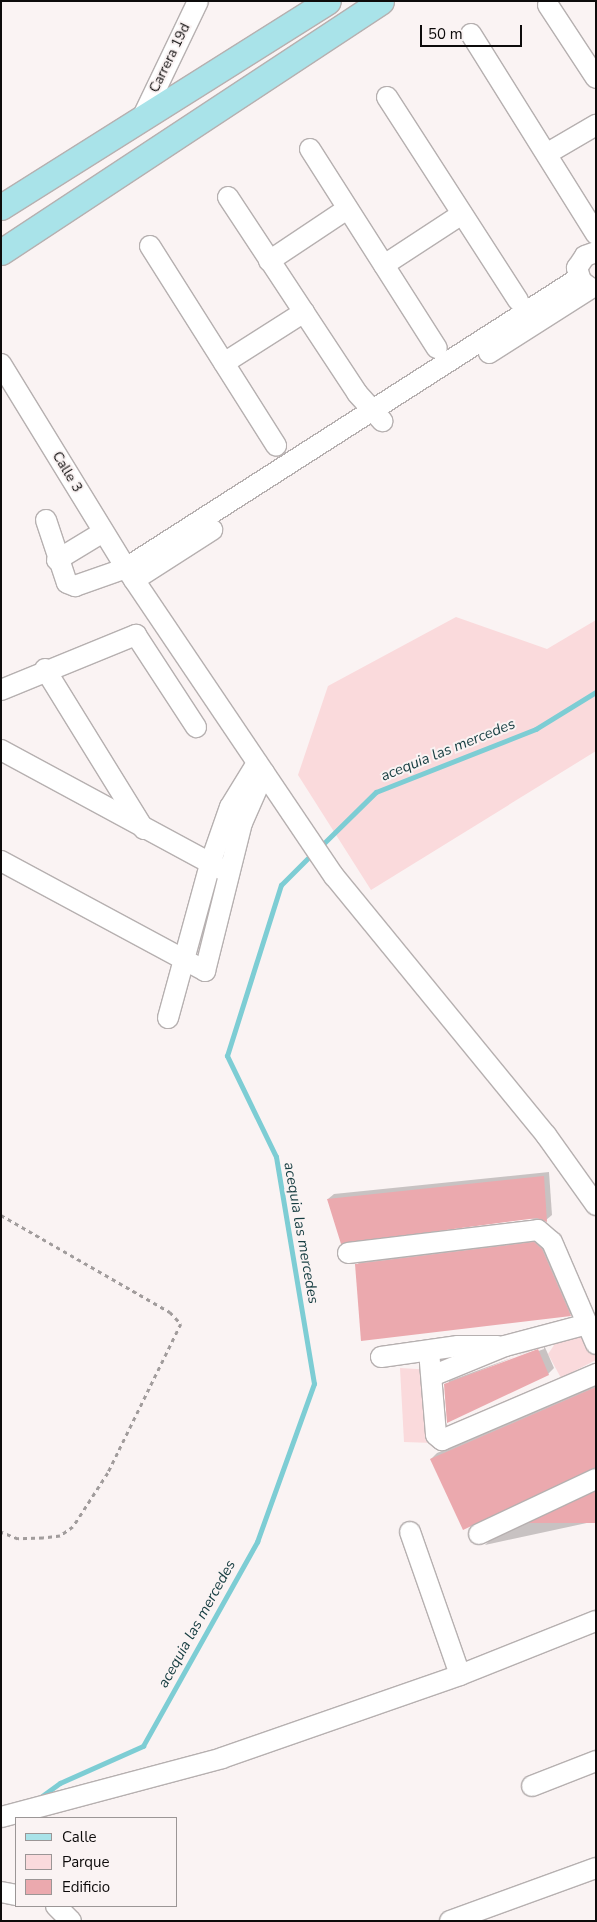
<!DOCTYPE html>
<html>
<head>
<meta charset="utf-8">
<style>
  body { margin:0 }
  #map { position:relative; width:597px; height:1922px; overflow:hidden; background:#faf3f3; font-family:"Nunito Sans",sans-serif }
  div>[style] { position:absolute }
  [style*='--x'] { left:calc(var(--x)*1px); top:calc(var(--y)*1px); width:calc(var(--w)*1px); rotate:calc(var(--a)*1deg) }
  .green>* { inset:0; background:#fadadc }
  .shadow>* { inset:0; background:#0003 }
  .stream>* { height:4.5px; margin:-2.25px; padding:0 2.25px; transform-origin:2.25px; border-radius:2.25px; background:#7dcdd4 }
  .building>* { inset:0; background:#eba9ae; transform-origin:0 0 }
  .path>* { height:2.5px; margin-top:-1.25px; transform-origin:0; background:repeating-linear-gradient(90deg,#a19c9c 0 4px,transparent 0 8px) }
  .roads { filter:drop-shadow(1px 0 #b6b0b0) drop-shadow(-1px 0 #b6b0b0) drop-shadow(0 1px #b6b0b0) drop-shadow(0 -1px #b6b0b0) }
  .minor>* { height:20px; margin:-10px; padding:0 10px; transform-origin:10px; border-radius:10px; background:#fff }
  .major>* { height:25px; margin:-12.5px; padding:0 12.5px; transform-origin:12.5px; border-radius:12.5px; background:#a9e3e9 }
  span { translate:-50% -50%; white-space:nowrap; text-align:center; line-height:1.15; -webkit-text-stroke:4px #faf3f3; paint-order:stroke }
  .street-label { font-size:14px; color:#0d0b0b }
  .water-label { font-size:15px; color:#163d41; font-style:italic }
  .frame { position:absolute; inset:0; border:2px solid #0d0b0b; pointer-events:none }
  .legend { position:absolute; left:15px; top:1817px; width:162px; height:90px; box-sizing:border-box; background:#faf3f3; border:1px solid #9b9696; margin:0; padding:6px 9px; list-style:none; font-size:15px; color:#0d0b0b }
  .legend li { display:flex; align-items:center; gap:10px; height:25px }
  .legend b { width:25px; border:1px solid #9b9696 }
  .scale { position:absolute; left:420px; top:25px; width:102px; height:22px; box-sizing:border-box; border:2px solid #0d0b0b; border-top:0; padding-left:6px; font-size:15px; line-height:18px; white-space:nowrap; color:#0d0b0b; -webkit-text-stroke:4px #faf3f3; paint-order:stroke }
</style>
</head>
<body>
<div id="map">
  <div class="green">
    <div style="clip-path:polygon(456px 617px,547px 649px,596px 620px,596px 751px,371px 890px,298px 775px,328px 686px)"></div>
    <div style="clip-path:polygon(581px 1329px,596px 1348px,596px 1360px,561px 1378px,548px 1354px,563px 1332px)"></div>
    <div style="clip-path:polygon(400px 1368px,433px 1370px,433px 1443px,404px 1442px)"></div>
  </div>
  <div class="shadow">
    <div style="clip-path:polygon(549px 1172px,552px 1215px,546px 1220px,328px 1199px,334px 1194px)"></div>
    <div style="clip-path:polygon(540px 1237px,576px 1310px,570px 1315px,362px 1340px,357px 1265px,362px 1259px)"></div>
    <div style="clip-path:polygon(evenodd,544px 1345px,554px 1368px,548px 1374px,445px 1385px,544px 1345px,544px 1346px,544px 1349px,449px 1383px,449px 1381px,544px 1346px)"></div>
    <div style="clip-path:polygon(596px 1385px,596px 1469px,431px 1459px,437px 1453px)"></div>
    <div style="clip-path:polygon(596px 1490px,596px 1521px,485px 1545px,490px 1540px)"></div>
  </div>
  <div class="stream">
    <div style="--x:320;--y:847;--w:78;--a:-44.5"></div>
    <div style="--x:376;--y:792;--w:172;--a:-21.5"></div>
    <div style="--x:536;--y:729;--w:70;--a:-31.7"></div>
    <div style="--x:38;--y:1799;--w:27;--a:-36"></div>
    <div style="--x:60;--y:1783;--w:91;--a:-24"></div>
    <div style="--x:143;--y:1746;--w:234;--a:-60.8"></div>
    <div style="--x:257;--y:1542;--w:168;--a:-70.2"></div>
    <div style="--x:314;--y:1384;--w:230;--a:-99.5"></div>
    <div style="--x:276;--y:1157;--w:112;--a:-115.9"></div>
    <div style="--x:227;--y:1056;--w:179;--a:-72.5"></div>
    <div style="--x:281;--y:885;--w:44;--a:-45"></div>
  </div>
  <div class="building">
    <div style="clip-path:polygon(544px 1176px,547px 1222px,537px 1218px,341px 1244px,327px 1199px)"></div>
    <div style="clip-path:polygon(534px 1242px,542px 1249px,571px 1316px,361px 1341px,355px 1264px)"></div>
    <div style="clip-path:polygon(538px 1349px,549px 1375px,447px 1423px,444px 1384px)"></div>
    <div style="clip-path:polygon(596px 1387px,596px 1467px,463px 1530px,430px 1459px)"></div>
    <div style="left:596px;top:1492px;width:31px;height:125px;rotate:90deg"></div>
  </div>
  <div class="path">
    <div style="--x:1;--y:1215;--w:195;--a:29.9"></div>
    <div style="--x:170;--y:1312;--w:16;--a:47"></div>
    <div style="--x:181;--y:1324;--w:166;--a:116.1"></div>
    <div style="--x:108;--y:1473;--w:64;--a:122.9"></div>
    <div style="--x:73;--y:1527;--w:16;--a:145"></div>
    <div style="--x:60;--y:1536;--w:17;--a:173"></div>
    <div style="--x:43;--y:1538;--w:25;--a:178"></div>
    <div style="--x:18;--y:1539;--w:18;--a:-158"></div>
  </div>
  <div class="roads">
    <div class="minor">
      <div style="--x:548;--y:5;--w:87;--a:56.7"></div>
      <div style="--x:471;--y:34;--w:236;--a:58"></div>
      <div style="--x:387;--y:97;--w:242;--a:57.2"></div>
      <div style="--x:143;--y:116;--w:127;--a:-64.4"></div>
      <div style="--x:310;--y:149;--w:236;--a:57.5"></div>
      <div style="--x:548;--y:153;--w:56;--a:-30.3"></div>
      <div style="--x:228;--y:197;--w:235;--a:56.6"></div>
      <div style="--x:357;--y:393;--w:38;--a:48"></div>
      <div style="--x:150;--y:246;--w:236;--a:57.7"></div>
      <div style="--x:269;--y:261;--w:94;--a:-33.7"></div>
      <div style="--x:384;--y:265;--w:93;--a:-33.2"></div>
      <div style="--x:589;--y:287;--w:10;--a:-143"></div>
      <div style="--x:581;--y:281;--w:14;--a:-107"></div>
      <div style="--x:577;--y:268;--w:14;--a:-56"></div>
      <div style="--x:585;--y:256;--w:12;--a:-20"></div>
      <div style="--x:489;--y:353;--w:121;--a:-32.5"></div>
      <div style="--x:224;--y:363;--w:95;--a:-32.5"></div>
      <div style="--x:1;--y:364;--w:239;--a:58.5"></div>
      <div style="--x:126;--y:568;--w:372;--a:56"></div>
      <div style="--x:334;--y:876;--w:335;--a:50.7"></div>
      <div style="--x:546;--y:1135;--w:86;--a:54.5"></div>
      <div style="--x:46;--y:520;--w:66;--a:71.6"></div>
      <div style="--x:67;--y:583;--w:9;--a:21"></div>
      <div style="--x:75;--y:586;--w:54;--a:-19.4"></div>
      <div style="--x:126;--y:568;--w:538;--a:-32.63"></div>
      <div style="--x:57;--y:560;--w:54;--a:-31.3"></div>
      <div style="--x:134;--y:580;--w:93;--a:-32.7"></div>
      <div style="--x:45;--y:669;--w:188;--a:58.3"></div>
      <div style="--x:1;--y:690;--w:146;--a:-22.2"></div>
      <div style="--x:136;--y:635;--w:110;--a:56.9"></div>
      <div style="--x:1;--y:750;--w:250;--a:28.4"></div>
      <div style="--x:1;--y:861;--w:232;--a:28.3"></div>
      <div style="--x:205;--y:971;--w:153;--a:-76"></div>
      <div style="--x:242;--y:823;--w:55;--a:-66.3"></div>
      <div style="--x:168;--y:1018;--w:160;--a:-74.7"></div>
      <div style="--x:210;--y:864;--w:60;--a:-70.7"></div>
      <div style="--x:230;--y:807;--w:52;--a:-58.5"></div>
      <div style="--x:348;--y:1253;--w:191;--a:-6.9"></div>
      <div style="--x:538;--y:1230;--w:18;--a:41"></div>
      <div style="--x:552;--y:1242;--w:111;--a:66.7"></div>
      <div style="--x:429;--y:1351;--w:84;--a:85.2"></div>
      <div style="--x:436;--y:1435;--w:8;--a:40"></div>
      <div style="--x:442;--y:1440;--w:168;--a:-23.2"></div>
      <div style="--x:381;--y:1357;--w:78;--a:-8.1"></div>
      <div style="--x:458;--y:1346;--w:40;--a:0"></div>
      <div style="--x:432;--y:1376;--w:79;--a:-22.3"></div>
      <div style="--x:505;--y:1346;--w:82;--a:-14.9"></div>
      <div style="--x:410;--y:1532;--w:151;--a:70.7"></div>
      <div style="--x:479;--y:1534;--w:129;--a:-25.2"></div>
      <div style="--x:532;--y:1786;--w:69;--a:-21.3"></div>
      <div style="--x:1;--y:1817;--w:229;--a:-14.9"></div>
      <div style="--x:222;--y:1758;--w:252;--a:-19.2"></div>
      <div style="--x:460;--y:1675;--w:146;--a:-21.7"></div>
      <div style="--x:1;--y:1892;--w:15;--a:11"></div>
      <div style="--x:56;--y:1906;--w:21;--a:45"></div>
      <div style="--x:450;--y:1921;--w:155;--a:-20"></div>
    </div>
    <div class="major">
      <div style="--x:1;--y:207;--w:386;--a:-32.2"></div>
      <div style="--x:1;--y:252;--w:455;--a:-33.4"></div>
    </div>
  </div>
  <div class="street-label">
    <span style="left:170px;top:58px;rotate:-64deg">Carrera 19d</span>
    <span style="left:67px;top:472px;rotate:59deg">Calle 3</span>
  </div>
  <div class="water-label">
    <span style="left:448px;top:750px;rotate:-22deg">acequia las mercedes</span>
    <span style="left:301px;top:1233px;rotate:80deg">acequia las mercedes</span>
    <span style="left:197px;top:1624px;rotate:-61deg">acequia las mercedes</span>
  </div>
  <div class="frame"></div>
  <ul class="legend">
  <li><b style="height:6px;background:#a9e3e9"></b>Calle</li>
  <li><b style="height:14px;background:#fadadc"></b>Parque</li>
  <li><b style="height:14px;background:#eba9ae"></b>Edificio</li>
  </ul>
  <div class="scale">50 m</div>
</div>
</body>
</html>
